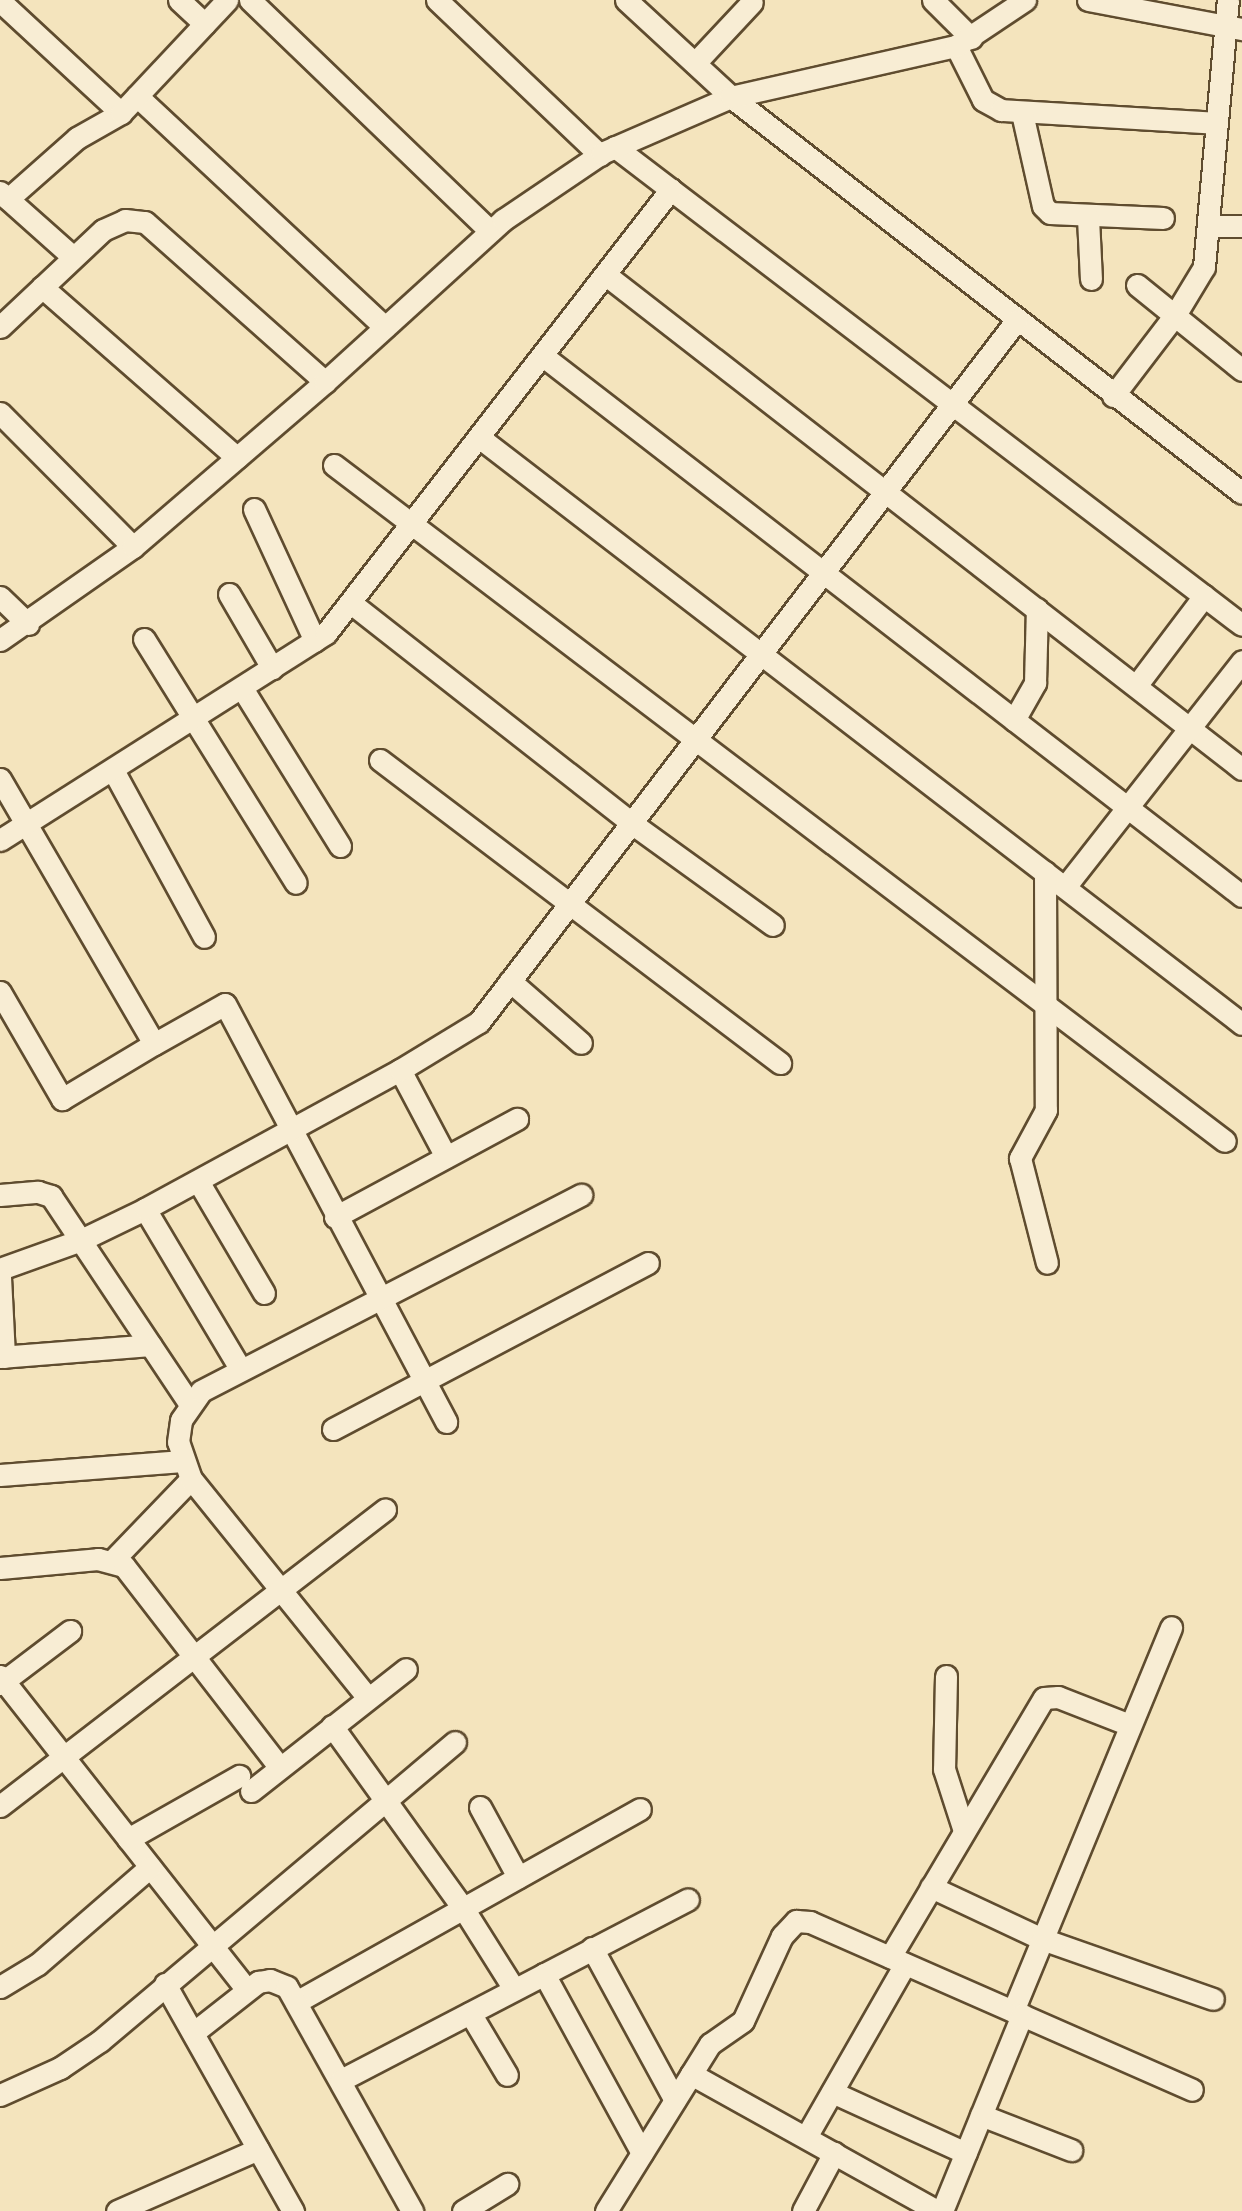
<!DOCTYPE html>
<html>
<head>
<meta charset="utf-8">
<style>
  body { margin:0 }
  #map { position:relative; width:1242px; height:2211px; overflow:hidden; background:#f4e4bd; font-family:"Gentium Book Plus",serif }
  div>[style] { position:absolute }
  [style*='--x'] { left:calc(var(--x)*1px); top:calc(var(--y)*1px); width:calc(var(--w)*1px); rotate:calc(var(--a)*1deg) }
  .roads { filter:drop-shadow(2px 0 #5f4c2f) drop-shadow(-2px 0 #5f4c2f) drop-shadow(0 2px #5f4c2f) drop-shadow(0 -2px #5f4c2f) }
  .minor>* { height:21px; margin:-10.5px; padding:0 10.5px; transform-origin:10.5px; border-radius:10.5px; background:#f8edd4 }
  span { translate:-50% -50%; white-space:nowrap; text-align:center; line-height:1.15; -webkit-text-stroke:5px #f8edd4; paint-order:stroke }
</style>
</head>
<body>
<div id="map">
  <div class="roads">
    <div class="minor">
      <div style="--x:179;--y:0;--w:35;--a:43"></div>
      <div style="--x:250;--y:0;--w:333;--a:43.9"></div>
      <div style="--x:437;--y:0;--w:225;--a:43.6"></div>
      <div style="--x:626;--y:0;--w:143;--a:42.7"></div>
      <div style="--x:731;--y:97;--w:646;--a:37.77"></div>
      <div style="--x:933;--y:0;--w:54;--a:45"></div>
      <div style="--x:1088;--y:0;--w:157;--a:10.7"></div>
      <div style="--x:0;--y:1;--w:165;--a:42.8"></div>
      <div style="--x:956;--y:46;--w:60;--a:63.4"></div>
      <div style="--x:983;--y:100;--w:21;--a:29"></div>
      <div style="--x:1001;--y:110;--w:216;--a:3.4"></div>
      <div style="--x:695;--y:63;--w:83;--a:-46.9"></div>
      <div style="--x:137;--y:96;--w:339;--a:43"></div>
      <div style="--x:1022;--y:113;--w:95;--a:77.3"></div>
      <div style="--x:1043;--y:206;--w:10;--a:45"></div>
      <div style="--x:1050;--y:213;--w:113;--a:2.5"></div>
      <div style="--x:615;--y:147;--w:788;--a:37.32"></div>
      <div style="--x:0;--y:192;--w:98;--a:41.7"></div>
      <div style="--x:8;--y:199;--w:92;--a:-41.5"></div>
      <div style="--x:77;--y:138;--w:51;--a:-29.6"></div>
      <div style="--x:121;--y:113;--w:155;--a:-46.8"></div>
      <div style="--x:1088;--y:218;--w:61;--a:87.2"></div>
      <div style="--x:1209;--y:226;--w:33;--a:0"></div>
      <div style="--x:606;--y:275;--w:805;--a:37.84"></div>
      <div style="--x:1137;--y:285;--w:135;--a:39"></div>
      <div style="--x:42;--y:287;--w:259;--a:41.2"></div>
      <div style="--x:0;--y:327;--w:141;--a:-43.3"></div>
      <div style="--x:103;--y:230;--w:24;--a:-24"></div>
      <div style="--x:125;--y:220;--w:20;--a:6"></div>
      <div style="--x:145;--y:222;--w:241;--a:41.6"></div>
      <div style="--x:543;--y:356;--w:883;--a:37.69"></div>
      <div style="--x:1113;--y:396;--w:102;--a:-52.6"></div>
      <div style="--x:1175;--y:315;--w:56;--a:-58.9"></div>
      <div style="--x:1204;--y:267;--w:268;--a:-84.9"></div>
      <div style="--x:0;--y:413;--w:189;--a:45.2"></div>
      <div style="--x:480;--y:438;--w:961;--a:37.56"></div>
      <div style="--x:334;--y:465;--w:1118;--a:37.19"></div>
      <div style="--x:254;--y:509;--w:145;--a:65.2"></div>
      <div style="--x:229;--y:594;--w:86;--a:59.8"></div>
      <div style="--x:0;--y:597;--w:39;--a:44"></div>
      <div style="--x:351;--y:603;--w:355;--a:38.1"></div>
      <div style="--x:630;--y:822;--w:176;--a:35.8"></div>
      <div style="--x:144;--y:639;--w:287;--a:58.1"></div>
      <div style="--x:0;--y:640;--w:162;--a:-35"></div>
      <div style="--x:133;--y:547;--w:253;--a:-40.7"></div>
      <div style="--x:325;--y:382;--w:241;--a:-42.3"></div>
      <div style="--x:503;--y:220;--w:120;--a:-34.1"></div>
      <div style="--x:602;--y:153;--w:141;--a:-23.5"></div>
      <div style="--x:731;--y:97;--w:231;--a:-12.8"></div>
      <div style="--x:956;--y:46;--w:83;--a:-33.7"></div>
      <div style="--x:1136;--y:686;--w:113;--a:-52.9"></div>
      <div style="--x:242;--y:688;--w:186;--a:58.2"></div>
      <div style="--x:1014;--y:720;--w:43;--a:-60.4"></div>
      <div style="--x:1035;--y:683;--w:74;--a:-88.5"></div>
      <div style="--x:380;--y:760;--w:502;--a:37.14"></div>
      <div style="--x:113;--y:770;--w:190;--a:61.4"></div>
      <div style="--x:0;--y:779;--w:306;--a:59.8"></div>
      <div style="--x:154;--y:1044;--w:81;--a:-29.4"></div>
      <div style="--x:225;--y:1004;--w:473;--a:62.1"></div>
      <div style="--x:0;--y:840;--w:386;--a:-32.4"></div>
      <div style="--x:326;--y:633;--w:562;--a:-52.15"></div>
      <div style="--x:1045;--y:872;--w:238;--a:89.8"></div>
      <div style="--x:1046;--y:1110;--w:55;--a:118.4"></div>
      <div style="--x:1020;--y:1158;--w:108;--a:75.6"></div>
      <div style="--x:1065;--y:887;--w:287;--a:-51.9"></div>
      <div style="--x:510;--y:981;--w:94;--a:41.1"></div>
      <div style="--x:0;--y:992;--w:124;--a:59.9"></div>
      <div style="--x:62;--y:1099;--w:107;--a:-30.9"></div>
      <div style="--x:400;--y:1070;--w:98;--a:62.1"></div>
      <div style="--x:198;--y:1181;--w:130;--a:59.5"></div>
      <div style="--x:0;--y:1195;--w:38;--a:-5"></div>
      <div style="--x:38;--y:1192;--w:14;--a:17"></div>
      <div style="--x:51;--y:1196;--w:249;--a:56.3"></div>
      <div style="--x:145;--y:1209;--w:187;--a:59.2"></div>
      <div style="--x:335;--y:1217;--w:207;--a:-28.3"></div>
      <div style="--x:0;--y:1269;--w:86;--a:-19.7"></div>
      <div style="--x:81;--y:1240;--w:71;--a:-25.8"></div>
      <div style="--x:145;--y:1209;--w:290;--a:-28.6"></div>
      <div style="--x:400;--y:1070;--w:92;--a:-31.3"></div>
      <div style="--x:479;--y:1022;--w:883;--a:-52.55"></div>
      <div style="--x:0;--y:1277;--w:80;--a:87.1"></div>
      <div style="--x:0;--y:1357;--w:151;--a:-4.5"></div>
      <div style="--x:333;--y:1429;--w:356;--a:-27.8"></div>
      <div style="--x:0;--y:1475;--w:183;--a:-4.4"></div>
      <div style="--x:113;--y:1560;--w:112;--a:-46.1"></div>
      <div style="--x:0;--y:1568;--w:98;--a:-5.2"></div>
      <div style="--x:98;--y:1559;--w:27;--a:15"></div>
      <div style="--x:124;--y:1566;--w:255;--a:52.3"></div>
      <div style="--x:0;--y:1676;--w:398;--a:51.8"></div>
      <div style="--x:946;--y:1676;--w:93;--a:91.2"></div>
      <div style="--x:944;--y:1769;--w:65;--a:72.1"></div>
      <div style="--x:0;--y:1684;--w:88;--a:-37.1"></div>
      <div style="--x:368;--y:1698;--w:282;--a:-128.9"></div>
      <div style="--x:191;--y:1479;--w:39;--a:-109"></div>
      <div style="--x:178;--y:1442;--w:22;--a:-82"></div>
      <div style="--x:181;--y:1420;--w:35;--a:-55"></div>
      <div style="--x:201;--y:1391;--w:428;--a:-27.3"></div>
      <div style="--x:332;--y:1726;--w:224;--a:54.3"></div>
      <div style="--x:463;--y:1908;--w:96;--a:57.8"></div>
      <div style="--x:251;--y:1791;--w:197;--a:-38.2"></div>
      <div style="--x:0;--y:1806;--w:486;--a:-37.6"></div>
      <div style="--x:480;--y:1807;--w:80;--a:61.5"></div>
      <div style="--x:128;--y:1839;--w:128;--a:-29.6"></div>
      <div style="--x:931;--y:1887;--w:123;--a:25.1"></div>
      <div style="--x:1042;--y:1939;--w:181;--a:19.3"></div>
      <div style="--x:592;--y:1948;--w:173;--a:61.4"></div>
      <div style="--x:890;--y:1957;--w:301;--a:-59.3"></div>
      <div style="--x:1044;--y:1698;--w:14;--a:-4"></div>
      <div style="--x:1058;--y:1697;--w:77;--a:21.3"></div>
      <div style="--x:544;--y:1974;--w:204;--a:61.3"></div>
      <div style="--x:165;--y:1984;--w:261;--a:60.6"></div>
      <div style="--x:0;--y:1987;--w:44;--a:-31.2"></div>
      <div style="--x:38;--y:1964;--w:148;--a:-40.9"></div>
      <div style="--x:298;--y:2001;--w:392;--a:-29.3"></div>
      <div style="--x:1013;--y:2011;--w:415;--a:-67.6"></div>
      <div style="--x:470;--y:2013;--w:72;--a:59.2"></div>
      <div style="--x:193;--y:2033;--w:83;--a:-38.1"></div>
      <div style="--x:258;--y:1982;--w:12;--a:-9"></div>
      <div style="--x:270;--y:1980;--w:18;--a:22"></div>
      <div style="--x:287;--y:1987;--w:257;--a:60.8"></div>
      <div style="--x:691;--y:2074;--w:282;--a:29.1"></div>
      <div style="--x:341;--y:2080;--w:391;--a:-27.5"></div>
      <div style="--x:832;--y:2092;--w:147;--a:24.5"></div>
      <div style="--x:0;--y:2095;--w:66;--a:-24.2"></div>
      <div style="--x:60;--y:2068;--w:48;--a:-34"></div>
      <div style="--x:100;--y:2041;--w:464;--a:-40.1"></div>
      <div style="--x:981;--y:2115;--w:97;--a:21.3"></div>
      <div style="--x:806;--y:2137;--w:199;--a:-60.2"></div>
      <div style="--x:117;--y:2211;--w:154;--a:-23.7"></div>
      <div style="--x:463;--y:2211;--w:52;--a:-31.5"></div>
      <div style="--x:606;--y:2211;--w:197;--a:-58.1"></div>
      <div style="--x:710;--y:2044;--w:40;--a:-34.9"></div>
      <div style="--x:743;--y:2021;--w:94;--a:-65.4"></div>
      <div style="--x:782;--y:1936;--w:21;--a:-47"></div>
      <div style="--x:796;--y:1921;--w:14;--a:4"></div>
      <div style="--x:810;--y:1922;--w:417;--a:23.7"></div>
      <div style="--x:803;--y:2211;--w:66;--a:-61.9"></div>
      <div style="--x:942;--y:2211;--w:212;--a:-67.8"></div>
    </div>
  </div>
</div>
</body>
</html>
